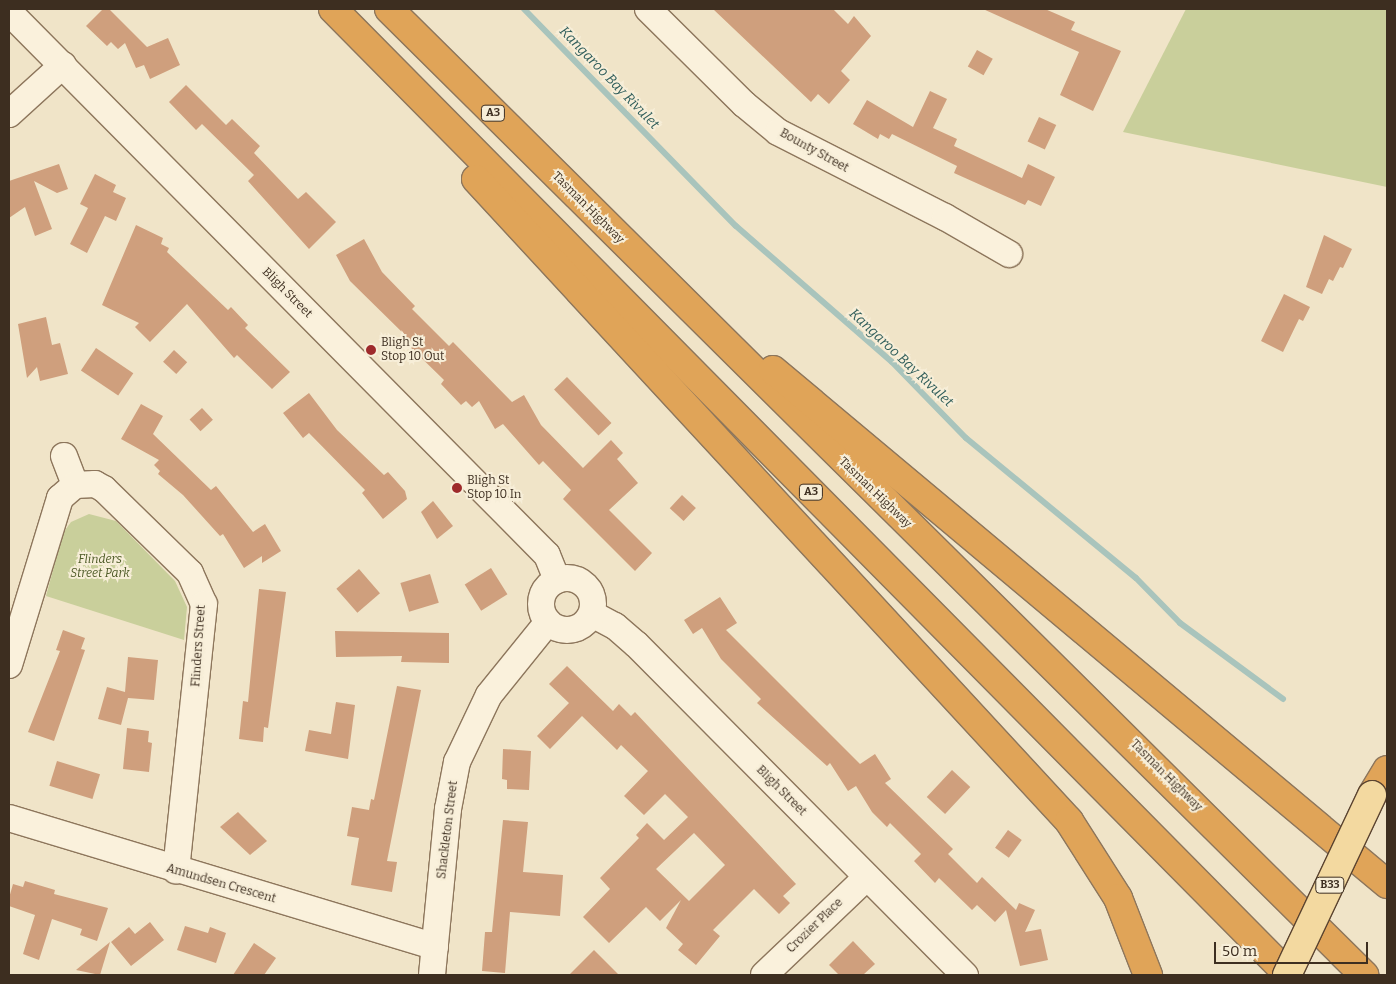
<!DOCTYPE html>
<html>
<head>
<meta charset="utf-8">
<style>
  body { margin:0 }
  #map { position:relative; width:1396px; height:984px; overflow:hidden; background:#f0e4c8; font-family:Bitter,serif }
  div>[style] { position:absolute }
  [style*='--x'] { left:calc(var(--x)*1px); top:calc(var(--y)*1px); width:calc(var(--w)*1px); rotate:calc(var(--a)*1deg) }
  .green>* { inset:0; background:#c9cf9b }
  .stream>* { height:6px; margin:-3px; padding:0 3px; transform-origin:3px; border-radius:3px; background:#a9c4bc }
  .building>* { inset:0; background:#cf9f7d; transform-origin:0 0 }
  .roads { filter:drop-shadow(1px 0 #8d765c) drop-shadow(-1px 0 #8d765c) drop-shadow(0 1px #8d765c) drop-shadow(0 -1px #8d765c) }
  .minor>* { height:26px; margin:-13px; padding:0 13px; transform-origin:13px; border-radius:13px; background:#faf1dc }
  .minor>.ring { margin:-13px; padding:0; box-sizing:content-box; background:none; border:26px solid #faf1dc; border-radius:50% }
  .highway>* { height:28px; margin:-14px; padding:0 14px; transform-origin:14px; border-radius:14px; background:#e0a458 }
  .bridges { filter:drop-shadow(1px 0 #5b4430) drop-shadow(-1px 0 #5b4430) drop-shadow(0 1px #5b4430) drop-shadow(0 -1px #5b4430) }
  .major-bridge>* { height:28px; margin:-14px; padding:0 14px; transform-origin:14px; border-radius:14px; background:#f3d9a0 }
  .dots>* { width:14px; height:14px; translate:-50% -50%; box-sizing:border-box; border:2px solid #f7eed8; border-radius:50% }
  span { translate:-50% -50%; white-space:nowrap; text-align:center; line-height:1.15; -webkit-text-stroke:4px #f7eed8; paint-order:stroke }
  .shield-label span { padding:1px 4px; background:#f7eed8; border:1px solid; border-radius:4px; -webkit-text-stroke-width:0 }
  .shield-label { font-size:11px; color:#3d2e20; font-weight:700 }
  .street-label { font-size:12px; color:#3d2e20 }
  .poi-label { font-size:12px; color:#3d2e20 }
  .left { translate:0 -50%; text-align:left }
  .park-label { font-size:12px; color:#4d5a26; font-style:italic }
  .water-label { font-size:14px; color:#2f5d5a; font-style:italic }
  .frame { position:absolute; inset:0; border:10px solid #3d2e20; pointer-events:none }
  .scale { position:absolute; left:1214px; top:942px; width:154px; height:22px; box-sizing:border-box; border:2px solid #3d2e20; border-top:0; padding-left:6px; font-size:15px; line-height:18px; white-space:nowrap; color:#3d2e20; -webkit-text-stroke:4px #f7eed8; paint-order:stroke }
</style>
</head>
<body>
<div id="map">
  <div class="green">
    <div style="clip-path:polygon(1186px 9px,1387px 9px,1387px 187px,1123px 132px)"></div>
    <div style="clip-path:polygon(89px 514px,116px 521px,175px 581px,187px 607px,184px 640px,46px 596px,63px 533px,71px 522px)"></div>
  </div>
  <div class="stream">
    <div style="--x:524;--y:9;--w:303;--a:45.7"></div>
    <div style="--x:736;--y:226;--w:207;--a:41.1"></div>
    <div style="--x:892;--y:362;--w:106;--a:45.8"></div>
    <div style="--x:966;--y:438;--w:220;--a:39.5"></div>
    <div style="--x:1136;--y:578;--w:63;--a:45.6"></div>
    <div style="--x:1180;--y:623;--w:128;--a:36.4"></div>
  </div>
  <div class="building">
    <div style="clip-path:polygon(103px 9px,109px 9px,147px 47px,168px 38px,180px 65px,150px 79px,144px 65px,136px 68px,125px 43px,118px 49px,111px 42px,107px 46px,86px 26px)"></div>
    <div style="clip-path:polygon(713px 9px,833px 9px,848px 24px,854px 16px,871px 36px,841px 71px,850px 80px,829px 104px,818px 94px,811px 102px)"></div>
    <div style="clip-path:polygon(983px 9px,1045px 9px,1075px 22px,1071px 30px,1121px 51px,1093px 111px,1060px 95px,1079px 52px)"></div>
    <div style="left:977px;top:50px;width:18px;height:19px;rotate:29deg"></div>
    <div style="clip-path:polygon(186px 85px,226px 125px,232px 119px,260px 146px,254px 153px,298px 199px,306px 192px,336px 222px,309px 249px,248px 181px,254px 175px,202px 124px,196px 130px,169px 102px)"></div>
    <div style="clip-path:polygon(930px 91px,947px 99px,933px 128px,957px 139px,954px 146px,1022px 178px,1028px 164px,1055px 177px,1041px 206px,1028px 200px,1025px 205px,954px 173px,957px 166px,892px 134px,889px 139px,880px 134px,878px 139px,853px 124px,867px 100px,913px 127px)"></div>
    <div style="left:1039px;top:117px;width:19px;height:27px;rotate:25deg"></div>
    <div style="clip-path:polygon(59px 164px,68px 189px,57px 193px,34px 181px,52px 229px,35px 236px,25px 207px,9px 218px,9px 181px)"></div>
    <div style="clip-path:polygon(95px 174px,116px 185px,113px 192px,126px 198px,116px 221px,105px 216px,87px 253px,70px 244px,88px 208px,80px 204px)"></div>
    <div style="clip-path:polygon(136px 225px,163px 238px,161px 244px,169px 248px,167px 252px,228px 310px,231px 307px,248px 325px,245px 328px,290px 372px,272px 389px,237px 355px,234px 358px,187px 304px,150px 342px,135px 327px,139px 323px,102px 305px)"></div>
    <div style="clip-path:polygon(1324px 235px,1352px 249px,1343px 268px,1340px 267px,1333px 281px,1329px 279px,1322px 294px,1306px 287px)"></div>
    <div style="clip-path:polygon(364px 239px,382px 272px,415px 306px,412px 309px,449px 346px,453px 342px,512px 402px,524px 395px,541px 425px,583px 468px,611px 440px,623px 453px,617px 459px,638px 483px,609px 510px,652px 553px,635px 571px,563px 499px,571px 490px,543px 461px,539px 465px,503px 424px,495px 429px,479px 401px,472px 407px,466px 401px,461px 405px,441px 384px,444px 380px,403px 340px,406px 336px,350px 281px,336px 255px)"></div>
    <div style="clip-path:polygon(1284px 294px,1310px 307px,1303px 321px,1299px 319px,1283px 352px,1261px 341px)"></div>
    <div style="clip-path:polygon(46px 317px,52px 345px,60px 343px,68px 374px,40px 381px,37px 367px,27px 378px,18px 324px)"></div>
    <div style="left:96px;top:348px;width:45px;height:27px;rotate:34deg"></div>
    <div style="left:174px;top:350px;width:18px;height:16px;rotate:43deg"></div>
    <div style="left:567px;top:377px;width:64px;height:18px;rotate:46deg"></div>
    <div style="clip-path:polygon(309px 393px,337px 430px,384px 475px,388px 472px,405px 491px,407px 499px,383px 519px,362px 493px,365px 490px,309px 433px,303px 438px,283px 413px)"></div>
    <div style="clip-path:polygon(141px 404px,163px 416px,153px 434px,211px 490px,216px 486px,253px 532px,265px 524px,281px 551px,262px 563px,262px 556px,244px 568px,223px 534px,220px 536px,183px 495px,158px 474px,160px 471px,154px 465px,159px 460px,121px 439px)"></div>
    <div style="left:202px;top:408px;width:16px;height:17px;rotate:47deg"></div>
    <div style="left:682px;top:495px;width:19px;height:18px;rotate:43deg"></div>
    <div style="clip-path:polygon(433px 501px,453px 526px,437px 539px,421px 512px)"></div>
    <div style="left:491px;top:568px;width:31px;height:31px;rotate:58deg"></div>
    <div style="left:359px;top:569px;width:32px;height:30px;rotate:49deg"></div>
    <div style="left:430px;top:574px;width:30px;height:31px;rotate:73deg"></div>
    <div style="clip-path:polygon(259px 589px,286px 592px,268px 728px,264px 727px,263px 742px,239px 739px,243px 701px,248px 702px)"></div>
    <div style="clip-path:polygon(720px 597px,737px 623px,726px 630px,860px 764px,875px 754px,891px 779px,885px 783px,953px 849px,948px 854px,977px 883px,982px 877px,1016px 910px,1019px 903px,1035px 910px,1025px 932px,1041px 929px,1048px 960px,1020px 966px,1006px 910px,995px 922px,977px 905px,972px 910px,939px 878px,935px 883px,914px 861px,921px 854px,890px 823px,887px 827px,872px 812px,856px 786px,848px 791px,830px 763px,827px 766px,757px 703px,761px 699px,721px 659px,702px 628px,693px 634px,684px 620px)"></div>
    <div style="clip-path:polygon(63px 630px,85px 638px,81px 649px,85px 650px,54px 741px,28px 732px,60px 651px,56px 650px)"></div>
    <div style="clip-path:polygon(335px 631px,449px 633px,449px 663px,401px 662px,402px 656px,336px 657px)"></div>
    <div style="clip-path:polygon(128px 657px,158px 660px,154px 700px,128px 698px,121px 725px,98px 719px,107px 687px,125px 692px)"></div>
    <div style="clip-path:polygon(evenodd,567px 666px,613px 711px,619px 704px,631px 716px,635px 712px,796px 884px,783px 896px,790px 903px,779px 914px,754px 889px,713px 930px,720px 936px,696px 965px,678px 950px,683px 944px,666px 928px,681px 900px,660px 921px,646px 907px,609px 943px,583px 917px,610px 889px,600px 878px,639px 838px,636px 835px,647px 823px,664px 840px,688px 817px,665px 794px,644px 815px,624px 796px,648px 771px,621px 745px,617px 750px,582px 716px,550px 749px,537px 736px,569px 703px,549px 684px,567px 666px,694px 833px,725px 865px,689px 901px,656px 869px,694px 833px)"></div>
    <div style="clip-path:polygon(397px 686px,421px 690px,387px 861px,397px 862px,392px 892px,351px 885px,359px 838px,347px 836px,352px 807px,369px 810px,371px 799px,374px 800px)"></div>
    <div style="clip-path:polygon(336px 702px,355px 705px,348px 759px,305px 751px,309px 730px,331px 734px)"></div>
    <div style="clip-path:polygon(127px 728px,149px 731px,148px 742px,152px 743px,149px 772px,123px 769px)"></div>
    <div style="clip-path:polygon(503px 749px,531px 751px,529px 790px,507px 789px,507px 780px,502px 779px)"></div>
    <div style="left:57px;top:761px;width:45px;height:26px;rotate:17deg"></div>
    <div style="left:952px;top:770px;width:25px;height:37px;rotate:43deg"></div>
    <div style="clip-path:polygon(238px 812px,267px 841px,250px 855px,220px 827px)"></div>
    <div style="clip-path:polygon(503px 820px,528px 822px,523px 872px,563px 875px,560px 916px,510px 912px,505px 973px,482px 971px,485px 932px,492px 932px)"></div>
    <div style="left:1008px;top:830px;width:17px;height:22px;rotate:36deg"></div>
    <div style="clip-path:polygon(25px 881px,55px 890px,54px 894px,108px 908px,97px 941px,80px 935px,82px 929px,52px 919px,39px 960px,23px 954px,35px 915px,9px 906px,9px 898px,13px 884px,23px 887px)"></div>
    <div style="clip-path:polygon(150px 922px,164px 940px,131px 966px,111px 942px,129px 927px,135px 934px)"></div>
    <div style="clip-path:polygon(185px 926px,208px 933px,210px 927px,226px 933px,216px 963px,177px 950px)"></div>
    <div style="clip-path:polygon(853px 941px,875px 964px,863px 975px,839px 975px,829px 965px)"></div>
    <div style="clip-path:polygon(110px 942px,100px 975px,76px 970px)"></div>
    <div style="clip-path:polygon(254px 943px,276px 958px,264px 975px,233px 975px)"></div>
    <div style="clip-path:polygon(594px 950px,619px 975px,569px 975px)"></div>
  </div>
  <div class="roads">
    <div class="minor">
      <div style="--x:648;--y:9;--w:135;--a:44.7"></div>
      <div style="--x:744;--y:104;--w:44;--a:39.5"></div>
      <div style="--x:778;--y:132;--w:187;--a:27"></div>
      <div style="--x:945;--y:217;--w:74;--a:30"></div>
      <div style="--x:9;--y:12;--w:764;--a:45.27"></div>
      <div style="--x:547;--y:555;--w:27;--a:68"></div>
      <div style="--x:9;--y:114;--w:73;--a:-42.2"></div>
      <div style="--x:64;--y:456;--w:31;--a:69"></div>
      <div class="ring" style="left:541px;top:578px;width:26px;height:26px"></div>
      <div style="--x:592;--y:614;--w:26;--a:28"></div>
      <div style="--x:615;--y:626;--w:28;--a:41"></div>
      <div style="--x:636;--y:644;--w:467;--a:45.2"></div>
      <div style="--x:9;--y:665;--w:175;--a:-73"></div>
      <div style="--x:60;--y:498;--w:20;--a:-41"></div>
      <div style="--x:75;--y:485;--w:20;--a:-3"></div>
      <div style="--x:95;--y:484;--w:10;--a:29"></div>
      <div style="--x:104;--y:489;--w:120;--a:44.3"></div>
      <div style="--x:190;--y:573;--w:34;--a:66"></div>
      <div style="--x:204;--y:604;--w:268;--a:96"></div>
      <div style="--x:9;--y:818;--w:445;--a:16.8"></div>
      <div style="--x:432;--y:975;--w:167;--a:-84.5"></div>
      <div style="--x:448;--y:809;--w:48;--a:-79.2"></div>
      <div style="--x:457;--y:762;--w:74;--a:-64.5"></div>
      <div style="--x:489;--y:695;--w:94;--a:-51.1"></div>
      <div style="--x:764;--y:975;--w:142;--a:-43.6"></div>
    </div>
    <div class="highway">
      <div style="--x:333;--y:9;--w:1359;--a:45.3"></div>
      <div style="--x:389;--y:9;--w:1373;--a:44.73"></div>
      <div style="--x:476;--y:179;--w:874;--a:47.27"></div>
      <div style="--x:1069;--y:821;--w:91;--a:57.5"></div>
      <div style="--x:1118;--y:898;--w:83;--a:68.7"></div>
      <div style="--x:773;--y:370;--w:801;--a:39.93"></div>
      <div style="--x:1372;--y:795;--w:29;--a:-59"></div>
    </div>
  </div>
  <div class="bridges">
    <div class="major-bridge">
      <div style="--x:1287;--y:975;--w:199;--a:-64.7"></div>
    </div>
  </div>
  <div class="dots">
    <div style="left:371px;top:350px;background:#9e2a2b"></div>
    <div style="left:457px;top:488px;background:#9e2a2b"></div>
  </div>
  <div class="shield-label">
    <span style="left:493px;top:113px">A3</span>
    <span style="left:811px;top:492px">A3</span>
    <span style="left:1330px;top:885px">B33</span>
  </div>
  <div class="street-label">
    <span style="left:814px;top:151px;rotate:29deg">Bounty Street</span>
    <span style="left:588px;top:208px;rotate:45deg">Tasman Highway</span>
    <span style="left:287px;top:293px;rotate:45deg">Bligh Street</span>
    <span style="left:875px;top:493px;rotate:44deg">Tasman Highway</span>
    <span style="left:199px;top:646px;rotate:-86deg">Flinders Street</span>
    <span style="left:1166px;top:776px;rotate:45deg">Tasman Highway</span>
    <span style="left:781px;top:791px;rotate:45deg">Bligh Street</span>
    <span style="left:448px;top:830px;rotate:-83deg">Shackleton Street</span>
    <span style="left:221px;top:884px;rotate:16deg">Amundsen Crescent</span>
    <span style="left:815px;top:926px;rotate:-44deg">Crozier Place</span>
  </div>
  <div class="poi-label">
    <span class="left" style="left:381px;top:350px">Bligh St<br>Stop 10 Out</span>
    <span class="left" style="left:467px;top:488px">Bligh St<br>Stop 10 In</span>
  </div>
  <div class="park-label">
    <span style="left:100px;top:567px">Flinders<br>Street Park</span>
  </div>
  <div class="water-label">
    <span style="left:609px;top:78px;rotate:46deg">Kangaroo Bay Rivulet</span>
    <span style="left:901px;top:358px;rotate:43deg">Kangaroo Bay Rivulet</span>
  </div>
  <div class="frame"></div>
  <div class="scale">50 m</div>
</div>
</body>
</html>
